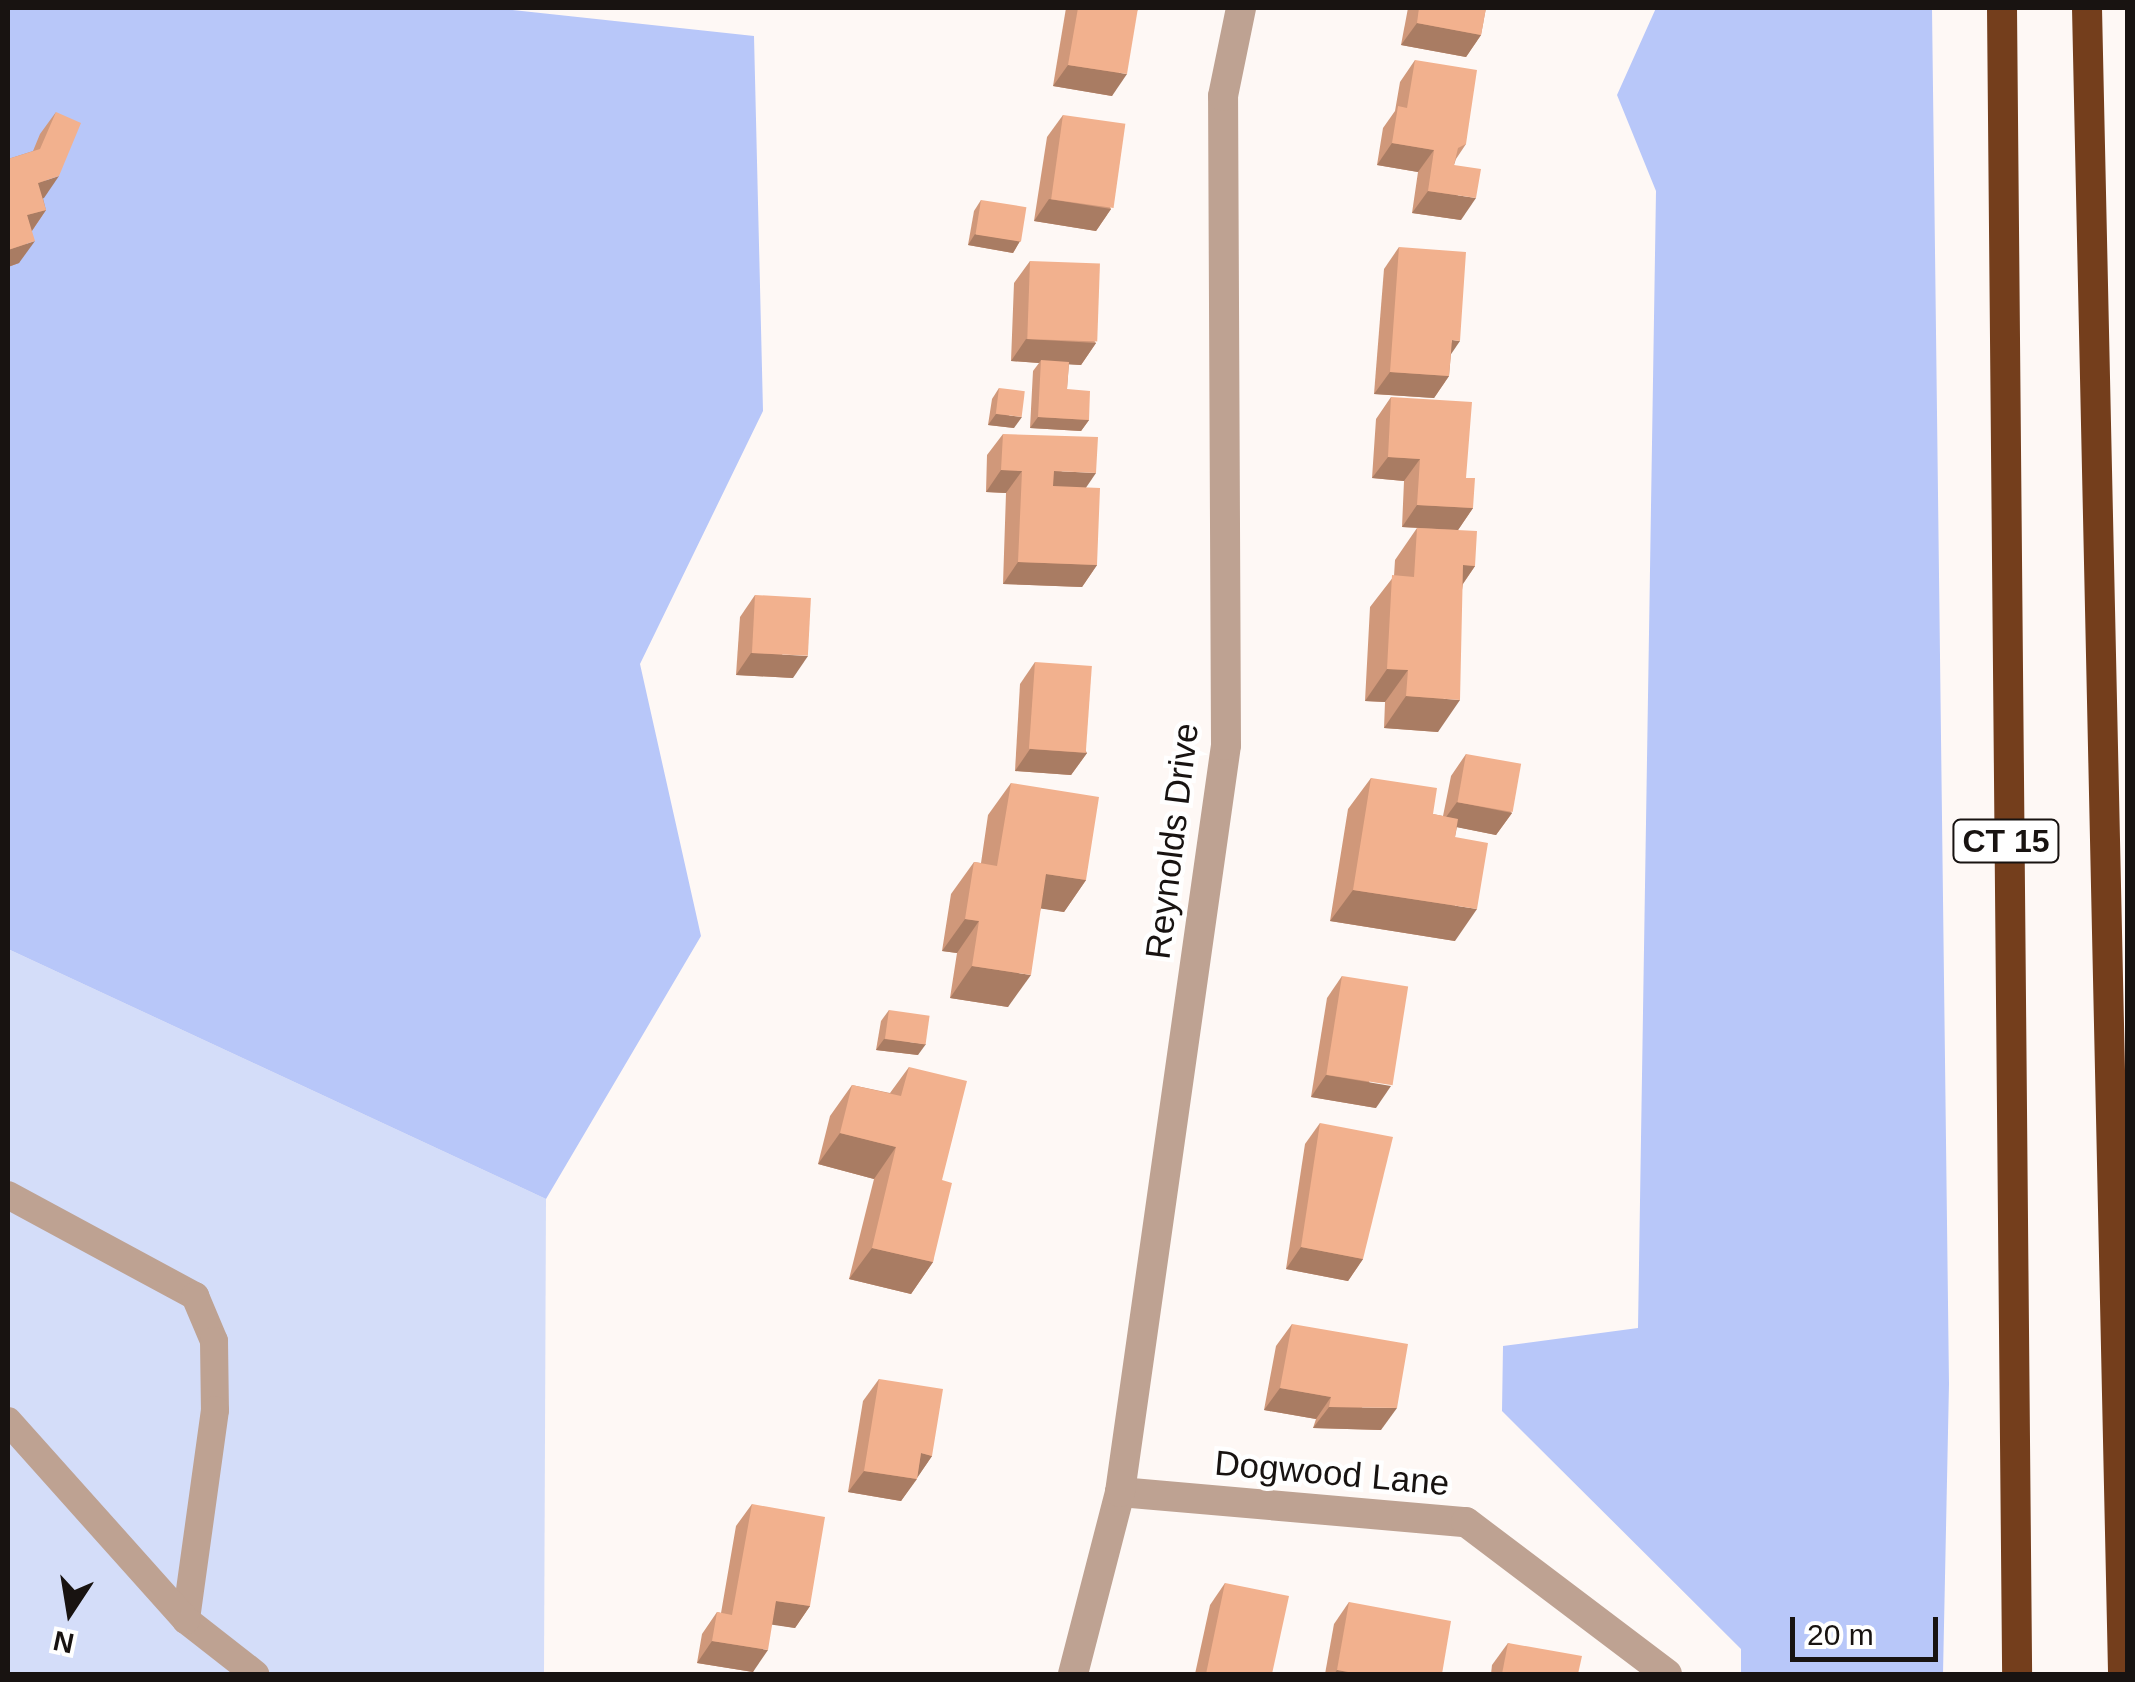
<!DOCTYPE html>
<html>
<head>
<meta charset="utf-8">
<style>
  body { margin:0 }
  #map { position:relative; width:2135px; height:1682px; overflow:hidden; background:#fef8f5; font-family:Helvetica,sans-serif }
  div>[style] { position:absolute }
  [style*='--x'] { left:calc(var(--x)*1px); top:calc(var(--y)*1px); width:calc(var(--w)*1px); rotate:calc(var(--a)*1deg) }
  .green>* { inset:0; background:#d4ddf9 }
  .forest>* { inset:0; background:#b8c7f9 }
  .service>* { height:28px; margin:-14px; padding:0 14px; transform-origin:14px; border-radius:14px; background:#bea292 }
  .minor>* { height:30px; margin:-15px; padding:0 15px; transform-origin:15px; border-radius:15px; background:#bea292 }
  .motorway>* { height:30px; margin:-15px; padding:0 15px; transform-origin:15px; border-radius:15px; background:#743e1c }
  .wall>* { inset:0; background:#d0987a }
  .shaded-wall>* { inset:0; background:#a97c63 }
  .building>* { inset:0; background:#f2b18e; transform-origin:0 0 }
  span { translate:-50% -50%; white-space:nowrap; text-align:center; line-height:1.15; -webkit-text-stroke:9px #fff; paint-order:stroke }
  .shield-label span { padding:2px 8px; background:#fff; border:2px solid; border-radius:8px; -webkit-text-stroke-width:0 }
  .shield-label { font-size:32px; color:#181311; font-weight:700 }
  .street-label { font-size:35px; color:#181311 }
  .frame { position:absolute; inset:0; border:10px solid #181311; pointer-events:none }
  .north { position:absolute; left:20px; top:1562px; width:100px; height:100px; -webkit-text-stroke:8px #fff; paint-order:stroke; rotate:192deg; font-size:28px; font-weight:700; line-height:40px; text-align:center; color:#181311 }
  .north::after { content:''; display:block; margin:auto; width:35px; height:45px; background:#181311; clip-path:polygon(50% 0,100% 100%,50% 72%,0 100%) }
  .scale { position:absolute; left:1790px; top:1617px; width:148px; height:45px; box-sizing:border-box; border:5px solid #181311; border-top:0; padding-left:12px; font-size:30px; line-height:35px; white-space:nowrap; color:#181311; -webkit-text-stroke:8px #fff; paint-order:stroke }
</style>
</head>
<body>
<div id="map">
  <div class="green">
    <div style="clip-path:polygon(8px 949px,546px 1199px,544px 1674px,8px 1674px)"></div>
  </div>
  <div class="forest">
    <div style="clip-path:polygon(8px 8px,493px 8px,754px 36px,763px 411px,640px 664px,701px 936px,546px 1199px,8px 949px)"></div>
    <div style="clip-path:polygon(1656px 8px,1932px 8px,1949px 1384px,1943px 1674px,1741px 1674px,1741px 1649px,1502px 1411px,1503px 1346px,1638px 1328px,1656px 191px,1617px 95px)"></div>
  </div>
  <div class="service">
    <div style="--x:8;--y:1195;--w:213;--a:28.4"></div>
    <div style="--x:195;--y:1296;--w:49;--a:67.1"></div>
    <div style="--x:214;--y:1341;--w:69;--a:89.2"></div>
    <div style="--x:215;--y:1410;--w:212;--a:97.9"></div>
    <div style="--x:186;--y:1620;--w:88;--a:38"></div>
    <div style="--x:8;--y:1421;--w:267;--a:48.2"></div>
  </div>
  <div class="minor">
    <div style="--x:1120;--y:1492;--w:347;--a:5"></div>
    <div style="--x:1466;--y:1522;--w:252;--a:37.1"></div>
    <div style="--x:1073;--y:1674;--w:188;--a:-75.5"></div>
    <div style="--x:1120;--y:1492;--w:754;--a:-81.92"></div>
    <div style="--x:1226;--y:745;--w:649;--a:-90.26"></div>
    <div style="--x:1223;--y:96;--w:90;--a:-78.4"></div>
  </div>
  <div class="motorway">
    <div style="--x:2002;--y:8;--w:1666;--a:89.48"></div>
    <div style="--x:2087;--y:8;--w:1666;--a:88.76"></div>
  </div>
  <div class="wall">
    <div style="clip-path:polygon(1066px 8px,1138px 8px,1112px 96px,1053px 86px)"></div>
    <div style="clip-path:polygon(1408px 8px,1486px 8px,1481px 35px,1466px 57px,1401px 45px)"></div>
    <div style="clip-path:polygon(1415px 60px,1466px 144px,1456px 159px,1454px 165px,1461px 220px,1412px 213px,1418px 172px,1377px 165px,1383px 128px,1395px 111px,1400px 82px)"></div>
    <div style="clip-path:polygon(56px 112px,43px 198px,46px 210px,32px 231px,19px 263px,8px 267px,8px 159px,33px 151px,40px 134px)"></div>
    <div style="clip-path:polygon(1063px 115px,1111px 209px,1096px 231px,1034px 221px,1047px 137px)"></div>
    <div style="clip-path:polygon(981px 200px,1020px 241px,1013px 253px,968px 245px,974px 211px)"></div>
    <div style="clip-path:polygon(1399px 247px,1451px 354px,1449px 376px,1434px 398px,1374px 394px,1384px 269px)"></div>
    <div style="clip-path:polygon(1030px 261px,1096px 343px,1081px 365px,1069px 364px,1067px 389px,1089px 420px,1081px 431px,1030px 428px,1033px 371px,1039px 363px,1011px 361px,1014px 283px)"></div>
    <div style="clip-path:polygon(999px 388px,1014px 428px,988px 425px,992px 399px)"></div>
    <div style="clip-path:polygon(1391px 397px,1466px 478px,1473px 508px,1458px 530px,1475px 566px,1463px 584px,1438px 732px,1384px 728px,1385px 702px,1365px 701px,1370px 607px,1394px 576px,1395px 560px,1417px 528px,1438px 529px,1402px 527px,1404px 481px,1372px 478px,1376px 419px)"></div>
    <div style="clip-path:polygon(1003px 434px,1086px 487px,1097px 565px,1082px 587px,1003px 584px,1006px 493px,986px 492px,987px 455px)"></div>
    <div style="clip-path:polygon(755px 595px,793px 678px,736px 675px,740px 617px)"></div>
    <div style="clip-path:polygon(1035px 662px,1087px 753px,1071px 775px,1015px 771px,1020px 684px)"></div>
    <div style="clip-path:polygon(1466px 754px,1512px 813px,1496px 835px,1457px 827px,1455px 837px,1455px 941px,1330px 921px,1348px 809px,1371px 778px,1433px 814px,1443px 816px,1451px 776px)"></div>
    <div style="clip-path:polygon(1011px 783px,1086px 880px,1064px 912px,1041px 908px,1008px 1007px,950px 998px,957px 953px,942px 951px,951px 894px,974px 862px,981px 863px,988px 815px)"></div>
    <div style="clip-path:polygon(1342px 976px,1376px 1108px,1311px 1097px,1327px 998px)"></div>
    <div style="clip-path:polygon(889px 1010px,918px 1055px,876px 1050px,881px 1021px)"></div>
    <div style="clip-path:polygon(909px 1067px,942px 1180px,933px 1262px,911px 1294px,849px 1279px,874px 1179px,818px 1164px,830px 1116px,852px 1085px,890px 1093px)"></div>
    <div style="clip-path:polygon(1320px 1123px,1363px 1259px,1348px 1281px,1286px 1269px,1305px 1144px)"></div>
    <div style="clip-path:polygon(1292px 1324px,1381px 1430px,1313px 1428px,1316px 1419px,1264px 1410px,1276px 1346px)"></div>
    <div style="clip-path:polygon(879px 1379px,932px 1456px,901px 1501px,848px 1492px,863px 1401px)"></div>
    <div style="clip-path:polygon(752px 1504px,810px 1606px,795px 1628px,772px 1624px,753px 1672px,697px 1663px,702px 1634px,717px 1612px,721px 1613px,736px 1526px)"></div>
    <div style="clip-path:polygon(1225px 1583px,1272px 1674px,1195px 1674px,1210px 1605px)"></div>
    <div style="clip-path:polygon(1349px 1602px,1442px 1674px,1325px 1674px,1334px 1624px)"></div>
    <div style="clip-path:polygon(1508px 1643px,1578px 1674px,1491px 1674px,1492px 1665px)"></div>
  </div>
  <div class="shaded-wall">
    <div style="clip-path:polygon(1417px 23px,1481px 35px,1466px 57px,1401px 45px)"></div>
    <div style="clip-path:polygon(1068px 65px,1127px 74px,1112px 96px,1053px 86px)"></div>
    <div style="clip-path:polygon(1392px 143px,1434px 150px,1418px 172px,1377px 165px)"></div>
    <div style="clip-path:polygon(59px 176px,44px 198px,23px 205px,38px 183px)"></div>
    <div style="clip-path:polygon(1428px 191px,1476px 198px,1461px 220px,1412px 213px)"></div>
    <div style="clip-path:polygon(1049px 199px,1111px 209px,1096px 231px,1034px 221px)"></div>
    <div style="clip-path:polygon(46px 210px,31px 232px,27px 215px)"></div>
    <div style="clip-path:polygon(975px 234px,1020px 241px,1013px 253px,968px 245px)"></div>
    <div style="clip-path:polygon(35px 241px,19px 263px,8px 267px,8px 250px)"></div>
    <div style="clip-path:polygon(1026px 339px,1096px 343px,1081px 365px,1041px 363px,1041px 360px,1039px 363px,1011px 361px)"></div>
    <div style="clip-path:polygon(1452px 340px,1460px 341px,1445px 363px)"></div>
    <div style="clip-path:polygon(1390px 372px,1449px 376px,1434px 398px,1374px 394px)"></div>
    <div style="clip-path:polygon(996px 414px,1022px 417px,1014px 428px,988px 425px)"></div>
    <div style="clip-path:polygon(1038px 417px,1089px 420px,1081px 431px,1030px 428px)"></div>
    <div style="clip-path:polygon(1388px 457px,1420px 459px,1404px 481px,1372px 478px)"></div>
    <div style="clip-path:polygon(1001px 470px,1022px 471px,1006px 493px,986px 492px)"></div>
    <div style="clip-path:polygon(1054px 471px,1096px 473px,1081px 495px,1038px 493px)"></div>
    <div style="clip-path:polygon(1417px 505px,1473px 508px,1458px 530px,1402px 527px)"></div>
    <div style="clip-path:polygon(1018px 562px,1097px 565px,1082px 587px,1003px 584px)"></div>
    <div style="clip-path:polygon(1463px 565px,1475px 566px,1453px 598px)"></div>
    <div style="clip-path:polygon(751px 653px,808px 656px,793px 678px,736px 675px)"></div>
    <div style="clip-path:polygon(1387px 669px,1408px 670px,1385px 702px,1365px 701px)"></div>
    <div style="clip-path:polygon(1406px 696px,1460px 700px,1438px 732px,1384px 728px)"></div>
    <div style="clip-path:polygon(1030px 749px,1087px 753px,1071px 775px,1015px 771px)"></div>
    <div style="clip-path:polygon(1457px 802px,1512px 813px,1496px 835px,1441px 824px)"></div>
    <div style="clip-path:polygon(1046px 874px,1086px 880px,1064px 912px,1024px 906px)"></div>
    <div style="clip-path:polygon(1353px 890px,1477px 909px,1455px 941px,1330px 921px)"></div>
    <div style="clip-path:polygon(965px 919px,979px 921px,957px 953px,942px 951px)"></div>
    <div style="clip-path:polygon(972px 966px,1031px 975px,1008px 1007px,950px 998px)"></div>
    <div style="clip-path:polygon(884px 1039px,926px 1044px,918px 1055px,876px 1050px)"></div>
    <div style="clip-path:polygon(1326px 1075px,1391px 1086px,1376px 1108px,1311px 1097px)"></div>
    <div style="clip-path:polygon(840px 1133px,896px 1147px,874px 1179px,818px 1164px)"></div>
    <div style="clip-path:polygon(1301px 1247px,1363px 1259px,1348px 1281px,1286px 1269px)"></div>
    <div style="clip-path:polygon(872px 1248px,933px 1262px,911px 1294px,849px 1279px)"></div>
    <div style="clip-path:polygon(1280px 1388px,1331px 1397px,1316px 1419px,1264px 1410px)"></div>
    <div style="clip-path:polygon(1329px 1407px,1397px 1408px,1381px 1430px,1313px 1428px)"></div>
    <div style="clip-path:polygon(921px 1453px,932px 1456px,917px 1478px)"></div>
    <div style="clip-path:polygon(864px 1471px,917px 1479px,901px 1501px,848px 1492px)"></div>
    <div style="clip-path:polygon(776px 1601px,810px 1606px,795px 1628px,761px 1623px)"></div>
    <div style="clip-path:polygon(712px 1641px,768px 1650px,753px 1672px,697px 1663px)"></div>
    <div style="clip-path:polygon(1337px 1670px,1360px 1674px,1334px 1674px)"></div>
  </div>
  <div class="building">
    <div style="clip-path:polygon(1078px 8px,1138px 8px,1127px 74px,1068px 65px)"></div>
    <div style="clip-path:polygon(1419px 8px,1486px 8px,1481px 35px,1417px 23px)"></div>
    <div style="clip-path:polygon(1415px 60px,1477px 70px,1466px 144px,1458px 148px,1454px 165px,1481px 169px,1476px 198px,1428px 191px,1434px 150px,1392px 143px,1398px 106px,1407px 108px)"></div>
    <div style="clip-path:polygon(56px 112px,81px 123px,59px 176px,38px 183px,46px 210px,27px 215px,35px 241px,8px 250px,8px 159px,40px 149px)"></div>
    <div style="left:1063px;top:115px;width:63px;height:85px;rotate:8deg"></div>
    <div style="left:981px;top:200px;width:46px;height:35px;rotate:9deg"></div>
    <div style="clip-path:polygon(1399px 247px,1466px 252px,1460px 341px,1452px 340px,1449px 376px,1390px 372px)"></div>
    <div style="left:1030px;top:261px;width:70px;height:78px;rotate:2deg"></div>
    <div style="clip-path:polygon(1041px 360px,1069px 362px,1067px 389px,1090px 391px,1089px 420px,1038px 417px)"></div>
    <div style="left:999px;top:388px;width:26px;height:26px;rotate:7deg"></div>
    <div style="clip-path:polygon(1391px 397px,1472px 402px,1466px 478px,1475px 478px,1473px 508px,1417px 505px,1420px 459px,1388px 457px)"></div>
    <div style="clip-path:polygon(1003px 434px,1098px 437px,1096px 473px,1054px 471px,1053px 486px,1100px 488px,1097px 565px,1018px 562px,1022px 471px,1001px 470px)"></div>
    <div style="clip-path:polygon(1417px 528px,1477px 531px,1475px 566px,1463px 565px,1460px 700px,1406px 696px,1408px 670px,1387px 669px,1392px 575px,1414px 577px)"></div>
    <div style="left:755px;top:595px;width:56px;height:58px;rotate:3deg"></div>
    <div style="left:1035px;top:662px;width:57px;height:87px;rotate:4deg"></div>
    <div style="left:1466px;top:754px;width:56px;height:49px;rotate:10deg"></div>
    <div style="clip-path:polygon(1371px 778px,1437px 788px,1433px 814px,1458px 819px,1455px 837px,1488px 843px,1477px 909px,1353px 890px)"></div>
    <div style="clip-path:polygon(1011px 783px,1099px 797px,1086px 880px,1046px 874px,1031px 975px,972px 966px,979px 921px,965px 919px,974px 862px,997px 866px)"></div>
    <div style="left:1342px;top:976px;width:67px;height:100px;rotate:9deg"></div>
    <div style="left:889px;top:1010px;width:41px;height:29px;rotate:8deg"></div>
    <div style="clip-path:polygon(909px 1067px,967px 1081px,942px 1180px,952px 1183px,933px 1262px,872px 1248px,896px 1147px,840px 1133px,852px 1085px,901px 1096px)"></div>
    <div style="clip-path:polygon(1320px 1123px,1393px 1137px,1363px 1259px,1301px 1247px)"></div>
    <div style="clip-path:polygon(1292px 1324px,1408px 1344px,1397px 1408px,1329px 1407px,1331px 1397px,1280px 1388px)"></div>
    <div style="clip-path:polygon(879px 1379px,943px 1389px,932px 1456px,921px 1453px,917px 1479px,864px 1471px)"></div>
    <div style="clip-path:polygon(752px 1504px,825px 1517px,810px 1606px,776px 1601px,768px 1650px,712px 1641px,717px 1612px,732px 1615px)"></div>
    <div style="clip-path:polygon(1225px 1583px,1289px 1596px,1272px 1674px,1206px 1674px)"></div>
    <div style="clip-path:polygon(1349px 1602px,1451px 1621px,1442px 1674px,1360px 1674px,1337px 1670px)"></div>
    <div style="clip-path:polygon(1508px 1643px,1582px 1656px,1578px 1674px,1502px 1674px)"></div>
  </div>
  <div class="shield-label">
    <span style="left:2006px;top:841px">CT 15</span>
  </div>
  <div class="street-label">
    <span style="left:1172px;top:841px;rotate:-83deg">Reynolds Drive</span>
    <span style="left:1332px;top:1473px;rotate:5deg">Dogwood Lane</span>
  </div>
  <div class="frame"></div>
  <div class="north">N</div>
  <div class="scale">20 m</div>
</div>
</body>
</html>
